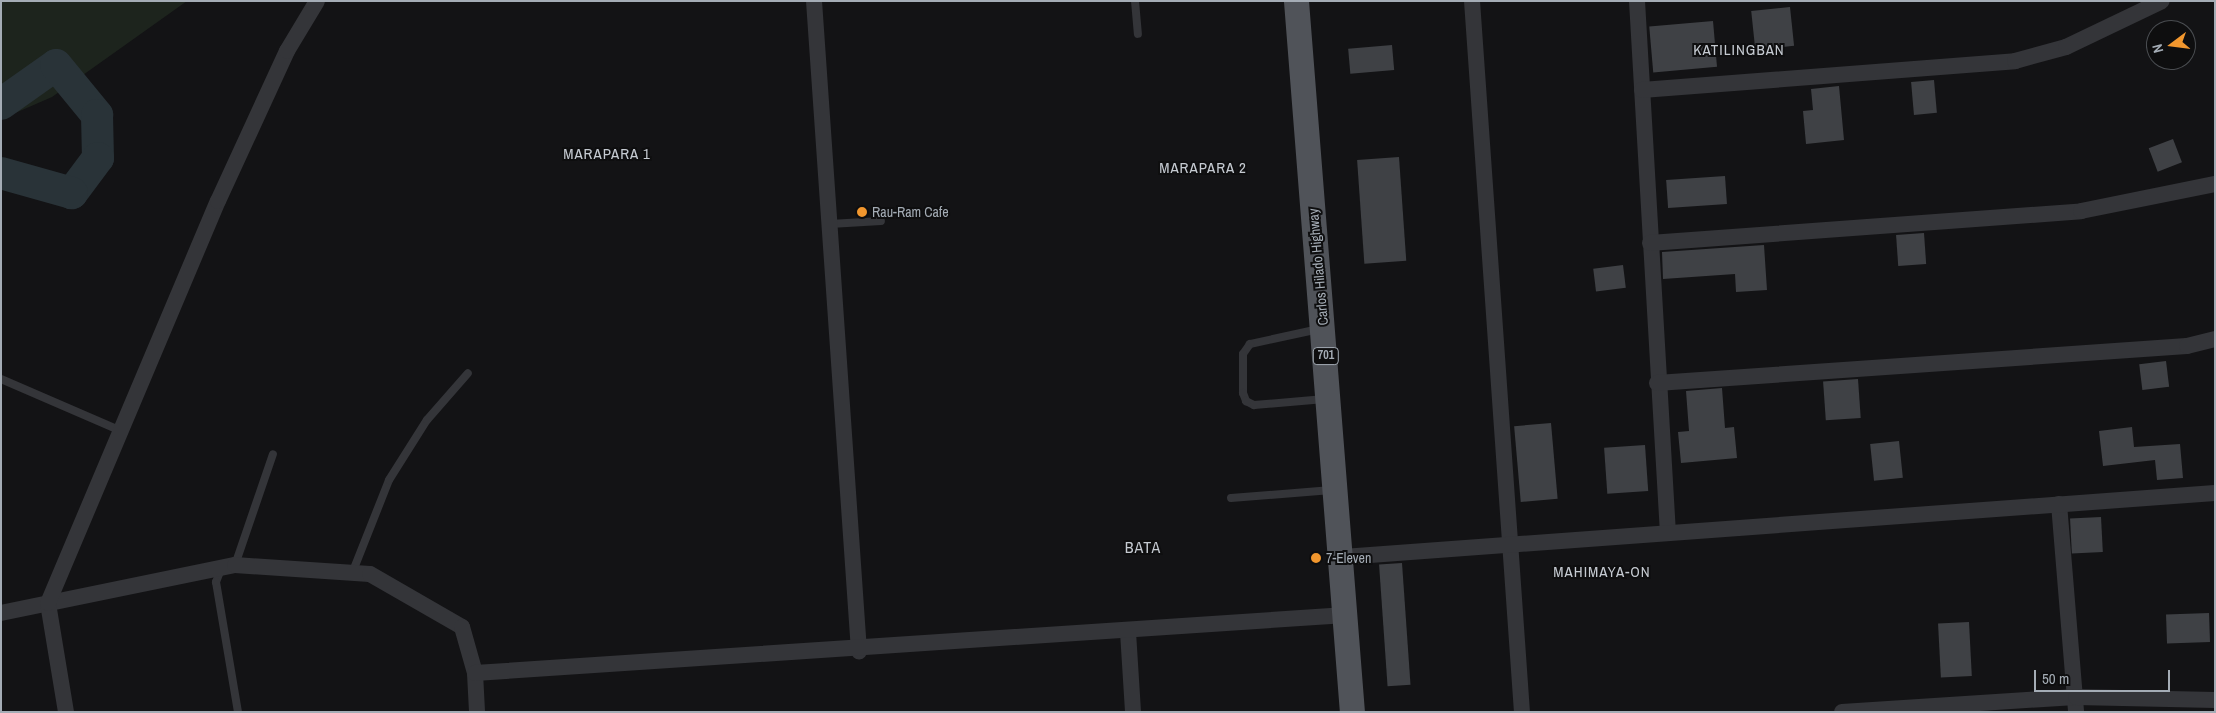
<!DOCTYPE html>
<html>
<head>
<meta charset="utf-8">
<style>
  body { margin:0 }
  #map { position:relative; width:2216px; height:713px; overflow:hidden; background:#131315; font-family:"Archivo Narrow",sans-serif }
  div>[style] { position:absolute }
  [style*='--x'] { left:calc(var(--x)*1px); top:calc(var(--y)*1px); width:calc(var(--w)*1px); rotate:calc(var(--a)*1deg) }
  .green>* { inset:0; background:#1d241d }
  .river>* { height:32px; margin:-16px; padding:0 16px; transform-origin:16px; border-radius:16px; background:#293338 }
  .building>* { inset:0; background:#3f4145; transform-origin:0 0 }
  .lane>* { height:8px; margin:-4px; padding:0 4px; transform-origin:4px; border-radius:4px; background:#343539 }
  .street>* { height:16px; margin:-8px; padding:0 8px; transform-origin:8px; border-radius:8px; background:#343539 }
  .primary>* { height:25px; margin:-12.5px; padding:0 12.5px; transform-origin:12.5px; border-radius:12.5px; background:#505359 }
  .dots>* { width:14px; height:14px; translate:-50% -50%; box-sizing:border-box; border:2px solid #0e0e0f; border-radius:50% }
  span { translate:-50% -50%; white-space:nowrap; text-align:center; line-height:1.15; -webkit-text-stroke:4px #0e0e0f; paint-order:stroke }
  .shield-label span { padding:1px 4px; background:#0e0e0f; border:1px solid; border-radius:4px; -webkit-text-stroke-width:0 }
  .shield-label { font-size:12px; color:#a4acb5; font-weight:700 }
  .poi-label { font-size:14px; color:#a4acb5 }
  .left { translate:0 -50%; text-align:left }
  .street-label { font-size:14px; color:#a4acb5 }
  .neighbourhood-label { font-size:15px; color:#c5cad1; letter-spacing:1px }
  .quarter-label { font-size:16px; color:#c5cad1; letter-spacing:1px }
  .frame { position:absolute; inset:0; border:2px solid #a4acb5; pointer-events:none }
  .north { position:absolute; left:2146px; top:20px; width:50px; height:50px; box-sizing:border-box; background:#0e0e0f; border:1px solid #4a4d51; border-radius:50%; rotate:255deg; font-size:14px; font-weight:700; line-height:20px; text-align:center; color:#a4acb5 }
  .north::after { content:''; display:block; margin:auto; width:18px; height:22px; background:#f2972e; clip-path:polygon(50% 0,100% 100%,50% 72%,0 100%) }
  .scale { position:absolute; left:2034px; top:670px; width:136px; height:22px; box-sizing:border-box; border:2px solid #a4acb5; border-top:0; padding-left:6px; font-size:15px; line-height:18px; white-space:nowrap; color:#a4acb5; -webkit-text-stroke:4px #0e0e0f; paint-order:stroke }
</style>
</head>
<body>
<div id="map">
  <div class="green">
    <div style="clip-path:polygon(1px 1px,187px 1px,52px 97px,6px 117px,1px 113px)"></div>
  </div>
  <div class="river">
    <div style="--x:1;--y:104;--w:67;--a:-35.3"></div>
    <div style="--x:56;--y:65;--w:65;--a:50.6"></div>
    <div style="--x:97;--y:115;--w:43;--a:88.7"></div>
    <div style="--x:98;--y:158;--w:44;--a:126.6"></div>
    <div style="--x:72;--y:193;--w:74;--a:-164.3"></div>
  </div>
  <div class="building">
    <div style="left:1790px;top:7px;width:39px;height:39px;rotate:84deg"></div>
    <div style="left:1713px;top:21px;width:46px;height:64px;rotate:85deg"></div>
    <div style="left:1392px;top:45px;width:25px;height:44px;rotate:85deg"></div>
    <div style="left:1934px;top:80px;width:33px;height:23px;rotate:85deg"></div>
    <div style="clip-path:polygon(1839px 86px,1844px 140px,1806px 144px,1803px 111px,1813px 110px,1811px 89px)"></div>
    <div style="left:2173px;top:139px;width:25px;height:26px;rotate:69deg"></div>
    <div style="left:1399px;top:157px;width:104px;height:42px;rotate:86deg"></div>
    <div style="left:1725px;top:176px;width:28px;height:59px;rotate:86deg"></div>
    <div style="left:1924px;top:233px;width:31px;height:28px;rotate:86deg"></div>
    <div style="clip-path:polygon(1764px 245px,1767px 290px,1736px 292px,1735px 274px,1663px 279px,1662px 252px)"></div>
    <div style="left:1623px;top:265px;width:23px;height:30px;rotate:83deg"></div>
    <div style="left:2166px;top:361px;width:26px;height:27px;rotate:83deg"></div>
    <div style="left:1858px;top:379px;width:39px;height:35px;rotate:86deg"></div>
    <div style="clip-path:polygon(1722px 388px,1725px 428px,1734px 427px,1737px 458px,1681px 463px,1678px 432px,1689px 431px,1686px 391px)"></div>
    <div style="left:1551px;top:423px;width:76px;height:37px;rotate:85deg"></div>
    <div style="clip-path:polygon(2132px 427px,2134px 447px,2180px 444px,2183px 478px,2157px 480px,2155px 460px,2103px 466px,2099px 431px)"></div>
    <div style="left:1899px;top:441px;width:37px;height:29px;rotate:84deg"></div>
    <div style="left:1645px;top:445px;width:46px;height:41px;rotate:86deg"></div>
    <div style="left:2101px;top:517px;width:35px;height:31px;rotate:87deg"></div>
    <div style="left:1402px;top:563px;width:122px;height:23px;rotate:86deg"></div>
    <div style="left:2209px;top:613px;width:29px;height:43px;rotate:88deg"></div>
    <div style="left:1969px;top:622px;width:54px;height:31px;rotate:87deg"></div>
  </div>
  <div class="lane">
    <div style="--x:1135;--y:1;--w:33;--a:85"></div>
    <div style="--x:830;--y:224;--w:51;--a:-3.4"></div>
    <div style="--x:1319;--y:329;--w:71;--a:167.7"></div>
    <div style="--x:1250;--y:344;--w:12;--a:125"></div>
    <div style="--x:1243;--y:354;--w:39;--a:90"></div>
    <div style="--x:1243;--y:393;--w:9;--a:69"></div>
    <div style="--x:1246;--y:401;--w:9;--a:27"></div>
    <div style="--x:1254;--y:405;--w:71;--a:-4.8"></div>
    <div style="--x:1;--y:379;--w:131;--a:23.4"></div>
    <div style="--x:1231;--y:498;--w:101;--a:-4.5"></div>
    <div style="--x:235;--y:565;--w:117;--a:-71.1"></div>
    <div style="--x:221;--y:569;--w:14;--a:111"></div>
    <div style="--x:216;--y:582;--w:132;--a:80.4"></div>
    <div style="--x:353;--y:571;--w:98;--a:-68.4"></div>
    <div style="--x:389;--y:480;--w:71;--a:-57.7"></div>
    <div style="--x:427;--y:420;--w:62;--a:-48.9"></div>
  </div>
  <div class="street">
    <div style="--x:814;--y:1;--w:652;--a:86.04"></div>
    <div style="--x:1472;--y:1;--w:713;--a:85.98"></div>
    <div style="--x:1637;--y:1;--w:533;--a:86.67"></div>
    <div style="--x:1642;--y:90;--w:374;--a:-4.4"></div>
    <div style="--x:2015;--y:61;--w:53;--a:-15.4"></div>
    <div style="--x:2066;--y:47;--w:106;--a:-25.6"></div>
    <div style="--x:1650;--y:243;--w:432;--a:-4.2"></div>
    <div style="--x:2081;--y:211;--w:137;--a:-11.4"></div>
    <div style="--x:1657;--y:383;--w:531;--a:-3.99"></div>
    <div style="--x:2187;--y:346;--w:29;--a:-14"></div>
    <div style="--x:2059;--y:504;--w:209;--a:85.3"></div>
    <div style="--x:1343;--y:557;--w:874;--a:-4.2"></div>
    <div style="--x:1;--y:613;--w:239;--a:-11.6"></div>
    <div style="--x:235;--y:565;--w:135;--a:3.8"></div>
    <div style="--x:370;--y:574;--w:106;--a:29.9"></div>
    <div style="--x:462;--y:627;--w:48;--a:74.2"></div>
    <div style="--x:475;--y:673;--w:39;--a:87"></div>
    <div style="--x:1128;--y:632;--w:80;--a:86.4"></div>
    <div style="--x:475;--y:673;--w:873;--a:-3.81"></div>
    <div style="--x:66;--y:712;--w:110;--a:-99.4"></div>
    <div style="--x:48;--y:603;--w:436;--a:-67.1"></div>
    <div style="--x:218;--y:201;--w:165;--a:-65.3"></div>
    <div style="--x:287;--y:51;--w:58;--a:-59"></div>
    <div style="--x:1842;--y:712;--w:234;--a:-3.7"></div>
    <div style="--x:2076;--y:697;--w:139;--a:1.2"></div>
  </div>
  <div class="primary">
    <div style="--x:1296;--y:1;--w:713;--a:85.5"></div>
  </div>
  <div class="dots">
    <div style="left:862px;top:212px;background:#f2972e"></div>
    <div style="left:1316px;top:558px;background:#f2972e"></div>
  </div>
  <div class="shield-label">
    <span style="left:1326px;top:356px">701</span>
  </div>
  <div class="poi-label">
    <span class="left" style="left:872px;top:212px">Rau-Ram Cafe</span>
    <span class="left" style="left:1326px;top:558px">7-Eleven</span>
  </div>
  <div class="street-label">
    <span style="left:1318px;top:267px;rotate:-95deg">Carlos Hilado Highway</span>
  </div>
  <div class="neighbourhood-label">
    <span style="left:1739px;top:50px">KATILINGBAN</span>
    <span style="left:607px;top:154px">MARAPARA 1</span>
    <span style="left:1203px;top:168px">MARAPARA 2</span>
    <span style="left:1602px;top:572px">MAHIMAYA-ON</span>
  </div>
  <div class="quarter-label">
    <span style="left:1143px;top:547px">BATA</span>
  </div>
  <div class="frame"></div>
  <div class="north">N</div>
  <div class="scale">50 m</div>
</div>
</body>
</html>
